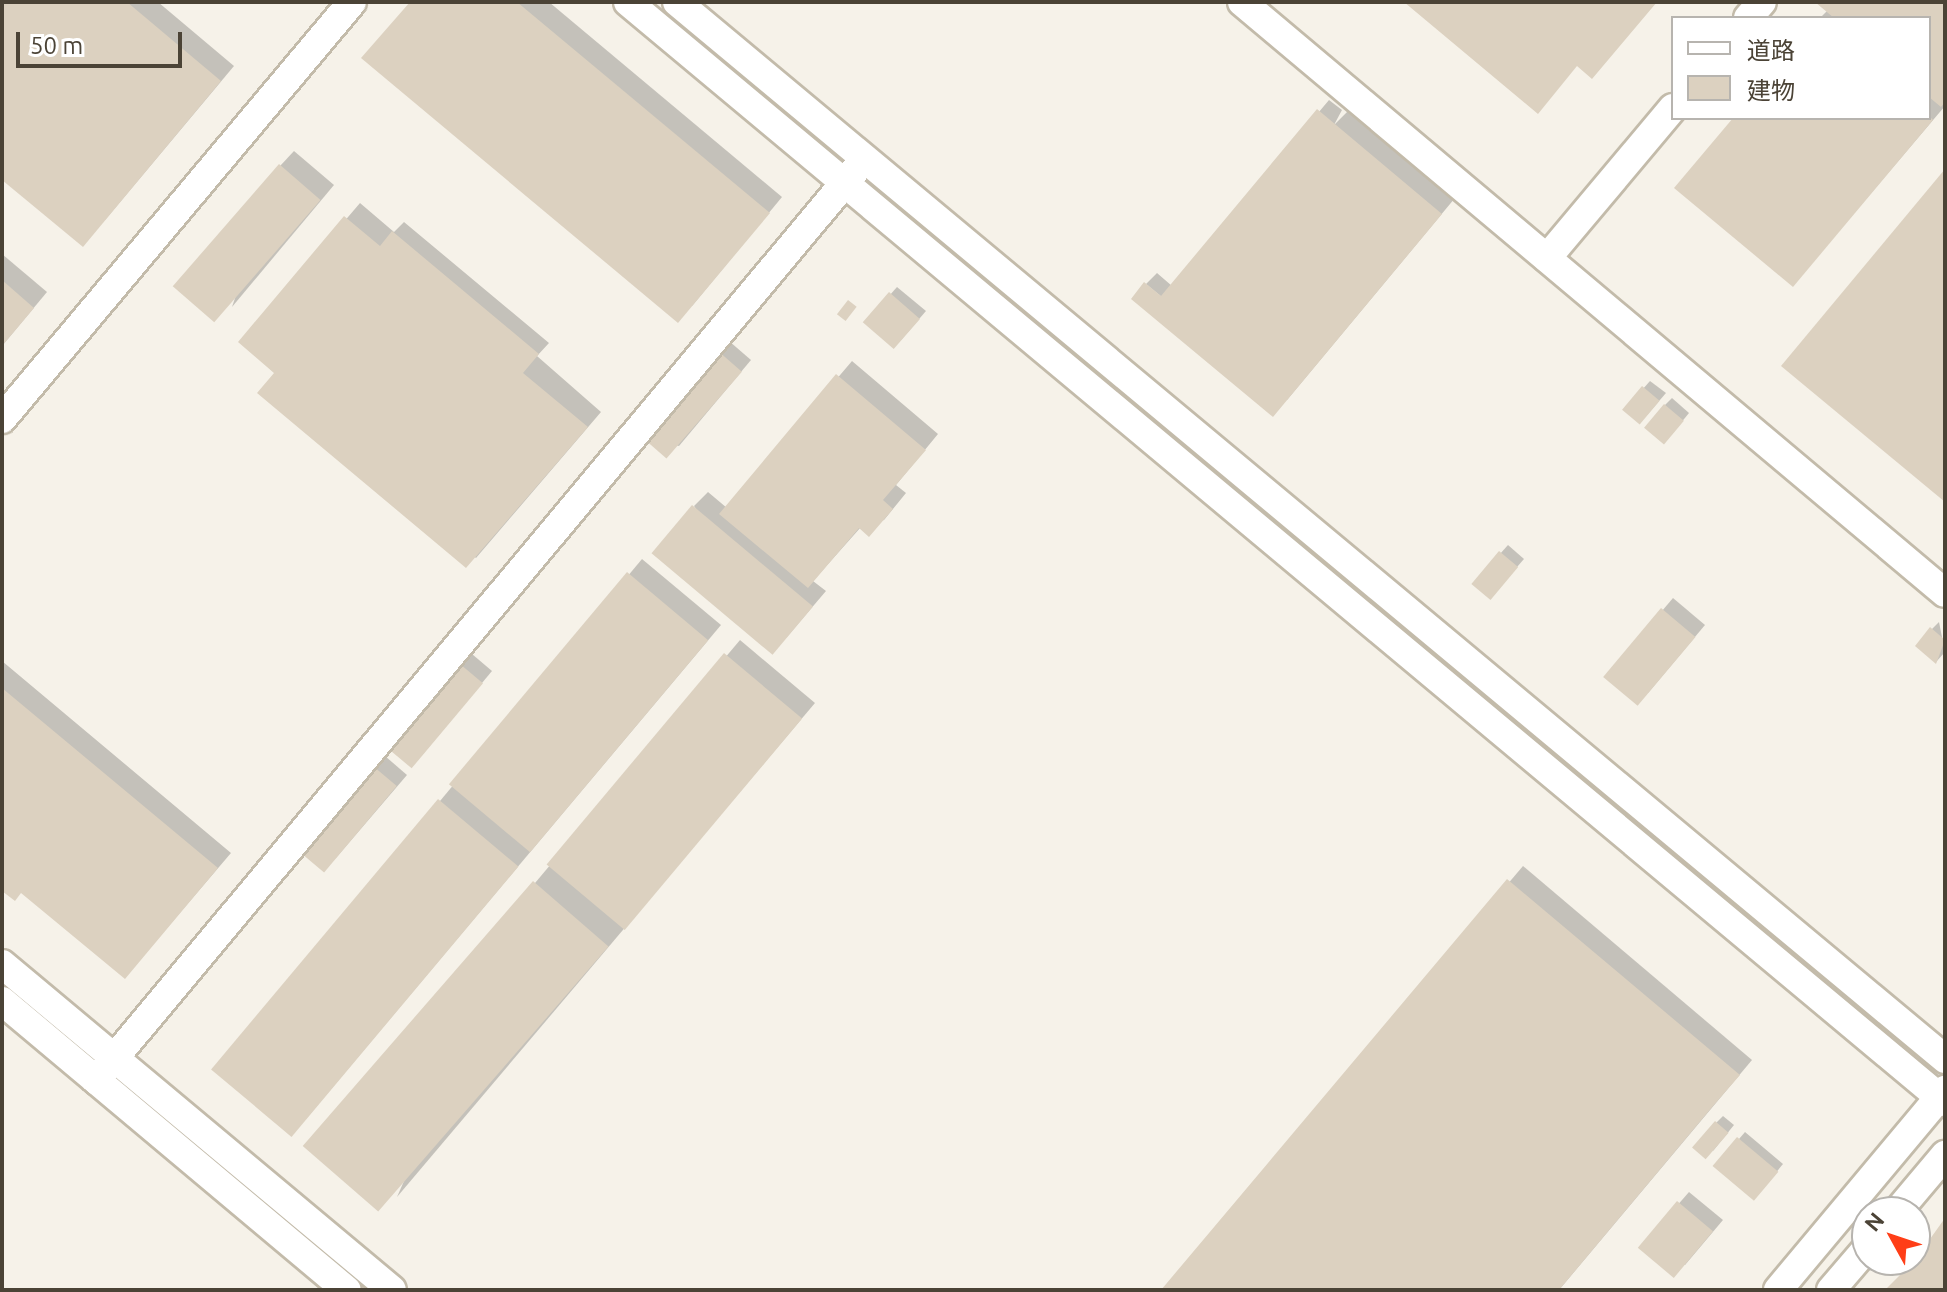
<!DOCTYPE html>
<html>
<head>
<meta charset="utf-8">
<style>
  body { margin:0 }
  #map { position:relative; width:1947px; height:1292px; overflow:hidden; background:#f6f2e9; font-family:Ubuntu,"Noto Sans JP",sans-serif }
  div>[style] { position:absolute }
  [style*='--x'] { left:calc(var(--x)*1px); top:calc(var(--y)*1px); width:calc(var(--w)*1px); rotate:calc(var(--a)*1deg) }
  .shadow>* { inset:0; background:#0003 }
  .building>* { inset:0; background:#dcd1c0; transform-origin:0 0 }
  .roads { filter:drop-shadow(2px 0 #c3bbaa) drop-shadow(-2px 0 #c3bbaa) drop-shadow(0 2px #c3bbaa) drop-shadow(0 -2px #c3bbaa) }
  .minor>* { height:28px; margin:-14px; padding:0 14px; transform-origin:14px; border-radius:14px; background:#fff }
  span { translate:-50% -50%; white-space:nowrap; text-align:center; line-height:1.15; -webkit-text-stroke:6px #fff; paint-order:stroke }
  .frame { position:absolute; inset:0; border:4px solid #4b4336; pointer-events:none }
  .legend { position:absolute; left:1671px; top:16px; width:260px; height:104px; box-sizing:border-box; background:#fff; border:2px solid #b7b4af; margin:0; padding:10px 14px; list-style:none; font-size:24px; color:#4b4336 }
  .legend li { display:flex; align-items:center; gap:16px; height:40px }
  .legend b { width:40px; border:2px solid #b7b4af }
  .north { position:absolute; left:1851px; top:1196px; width:80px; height:80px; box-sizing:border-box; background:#fff; border:2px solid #b7b4af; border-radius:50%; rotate:310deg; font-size:22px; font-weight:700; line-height:32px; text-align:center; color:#4b4336 }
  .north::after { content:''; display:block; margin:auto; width:28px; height:36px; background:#ff3e17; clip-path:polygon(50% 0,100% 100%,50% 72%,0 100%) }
  .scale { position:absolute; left:16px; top:32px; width:166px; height:36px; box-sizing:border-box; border:4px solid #4b4336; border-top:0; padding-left:10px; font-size:24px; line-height:28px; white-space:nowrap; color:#4b4336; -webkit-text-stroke:6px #fff; paint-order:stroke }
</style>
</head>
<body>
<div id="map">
  <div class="shadow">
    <div style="clip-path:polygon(2px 2px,158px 2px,234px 66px,105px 220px,2px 177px)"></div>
    <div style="clip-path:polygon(412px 2px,549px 2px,782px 197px,692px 306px)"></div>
    <div style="clip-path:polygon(1818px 2px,1945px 2px,1945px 106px,1793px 285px,1929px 118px,1929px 18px,1820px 18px,1828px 10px)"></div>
    <div style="clip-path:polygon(1329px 100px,1342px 110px,1334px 125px,1349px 110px,1455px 198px,1287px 400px,1146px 284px,1157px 273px,1172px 286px)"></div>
    <div style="clip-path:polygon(294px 151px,334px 185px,232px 307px,280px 166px)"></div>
    <div style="clip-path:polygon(360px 203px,394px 232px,404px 222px,549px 343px,537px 356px,601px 412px,476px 558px,241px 342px)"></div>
    <div style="clip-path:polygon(2px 254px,47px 292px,2px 346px)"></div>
    <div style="clip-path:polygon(897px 287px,926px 311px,901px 340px,865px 323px)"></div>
    <div style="clip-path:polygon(729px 341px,751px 360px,679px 446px,646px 438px)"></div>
    <div style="clip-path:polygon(852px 361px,938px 434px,896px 485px,906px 493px,884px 520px,861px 527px,813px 581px,826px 591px,786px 638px,694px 506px,708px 492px,727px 508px)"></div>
    <div style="clip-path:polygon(1650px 381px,1666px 393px,1647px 415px,1625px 409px)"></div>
    <div style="clip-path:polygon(1672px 398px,1689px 413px,1671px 435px,1665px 405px)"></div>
    <div style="clip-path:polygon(1508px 545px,1524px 559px,1497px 590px,1474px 583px)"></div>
    <div style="clip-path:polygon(642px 559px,721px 625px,305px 1120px,440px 801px)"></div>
    <div style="clip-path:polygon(1673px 598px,1705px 625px,1648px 693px,1606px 677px)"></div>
    <div style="clip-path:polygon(1939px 622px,1945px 652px,1936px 662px,1932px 629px)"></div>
    <div style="clip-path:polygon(740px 640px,815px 703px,397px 1197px,535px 883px)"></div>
    <div style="clip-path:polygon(472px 654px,492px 671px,422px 755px,391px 748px)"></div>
    <div style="clip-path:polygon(2px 661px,231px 853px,125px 977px,22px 891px,2px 888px)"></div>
    <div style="clip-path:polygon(385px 756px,407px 775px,335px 859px,374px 767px)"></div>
    <div style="clip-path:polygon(1523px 866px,1752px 1060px,1559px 1290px,1163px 1290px)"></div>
    <div style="clip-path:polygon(1723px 1116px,1734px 1125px,1713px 1151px,1716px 1123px)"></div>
    <div style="clip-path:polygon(1745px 1132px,1783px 1164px,1759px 1193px,1739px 1139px)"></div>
    <div style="clip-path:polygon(1689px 1192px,1723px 1220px,1685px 1265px,1641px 1247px)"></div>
    <div style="clip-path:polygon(1945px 1221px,1945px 1290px,1887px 1290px,1915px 1260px)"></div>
  </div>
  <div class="building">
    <div style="clip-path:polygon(2px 2px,127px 2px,221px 81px,83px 247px,2px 180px)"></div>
    <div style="clip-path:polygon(410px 2px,517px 2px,770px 213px,678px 323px,361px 58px)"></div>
    <div style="clip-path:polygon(1404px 2px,1657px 2px,1592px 79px,1577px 66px,1538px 114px)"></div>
    <div style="clip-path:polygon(1815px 2px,1944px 2px,1945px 102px,1941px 107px,1929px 97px,1929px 18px,1834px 18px)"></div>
    <div style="clip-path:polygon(1317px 109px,1442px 214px,1273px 417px,1131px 299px,1144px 282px,1161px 296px)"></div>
    <div style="clip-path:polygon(1929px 116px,1933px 120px,1793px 287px,1674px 188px,1733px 118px)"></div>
    <div style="left:279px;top:164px;width:55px;height:162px;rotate:41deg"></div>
    <div style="clip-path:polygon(1945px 169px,1945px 502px,1781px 366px)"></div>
    <div style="clip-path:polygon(344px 216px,380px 246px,392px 231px,539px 354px,523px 373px,588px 427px,466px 568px,257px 393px,274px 373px,238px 342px)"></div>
    <div style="clip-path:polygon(2px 280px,34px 308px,2px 346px)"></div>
    <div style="left:889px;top:292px;width:41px;height:40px;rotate:41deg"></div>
    <div style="left:848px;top:300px;width:11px;height:18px;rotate:38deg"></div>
    <div style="left:717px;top:350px;width:33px;height:115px;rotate:41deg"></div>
    <div style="clip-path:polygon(836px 374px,926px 450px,883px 500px,893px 509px,869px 537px,859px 528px,808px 588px,719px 514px)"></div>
    <div style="left:1642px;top:386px;width:23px;height:31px;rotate:40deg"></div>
    <div style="left:1664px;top:404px;width:26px;height:31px;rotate:40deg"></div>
    <div style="left:692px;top:505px;width:158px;height:63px;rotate:40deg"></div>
    <div style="left:1499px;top:551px;width:25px;height:43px;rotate:40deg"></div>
    <div style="left:627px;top:572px;width:106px;height:277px;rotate:40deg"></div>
    <div style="left:1661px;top:608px;width:45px;height:90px;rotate:40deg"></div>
    <div style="clip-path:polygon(1930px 627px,1945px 640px,1936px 664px,1915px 646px)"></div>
    <div style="left:724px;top:653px;width:102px;height:276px;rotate:40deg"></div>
    <div style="left:460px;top:664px;width:30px;height:111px;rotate:40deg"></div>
    <div style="clip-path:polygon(2px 688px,218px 868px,125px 979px,21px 893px,15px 901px,2px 891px)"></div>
    <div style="left:373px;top:766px;width:31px;height:113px;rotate:40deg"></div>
    <div style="left:438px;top:799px;width:105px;height:353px;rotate:40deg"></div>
    <div style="clip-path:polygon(1507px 879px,1740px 1075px,1713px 1106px,1559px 1290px,1161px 1290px)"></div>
    <div style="left:533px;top:881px;width:100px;height:351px;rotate:41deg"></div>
    <div style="left:1715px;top:1121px;width:18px;height:35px;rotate:41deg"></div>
    <div style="left:1737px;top:1137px;width:54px;height:38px;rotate:40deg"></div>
    <div style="left:1677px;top:1201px;width:47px;height:61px;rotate:40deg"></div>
    <div style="clip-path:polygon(1945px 1218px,1945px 1290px,1885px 1290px,1915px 1260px)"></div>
  </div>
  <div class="roads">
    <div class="minor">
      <div style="--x:628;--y:2;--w:1716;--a:39.87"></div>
      <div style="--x:677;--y:2;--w:1651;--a:39.81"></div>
      <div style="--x:1242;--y:2;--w:918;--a:40.05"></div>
      <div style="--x:1748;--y:18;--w:21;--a:-49"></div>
      <div style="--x:1547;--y:258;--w:196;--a:-50"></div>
      <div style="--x:2;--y:419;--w:544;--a:-49.99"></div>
      <div style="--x:2;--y:964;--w:508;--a:39.89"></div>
      <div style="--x:2;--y:1001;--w:450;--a:40"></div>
      <div style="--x:96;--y:1080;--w:1188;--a:-50.16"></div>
      <div style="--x:1897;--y:1212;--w:75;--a:-49.9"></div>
      <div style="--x:1778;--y:1290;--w:261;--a:-50.1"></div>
      <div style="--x:1831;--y:1290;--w:55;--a:-49.4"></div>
    </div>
  </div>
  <div class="frame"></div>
  <ul class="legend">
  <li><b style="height:10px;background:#fff"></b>道路</li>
  <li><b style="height:22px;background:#dcd1c0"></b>建物</li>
  </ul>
  <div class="north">N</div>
  <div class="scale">50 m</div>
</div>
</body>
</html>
